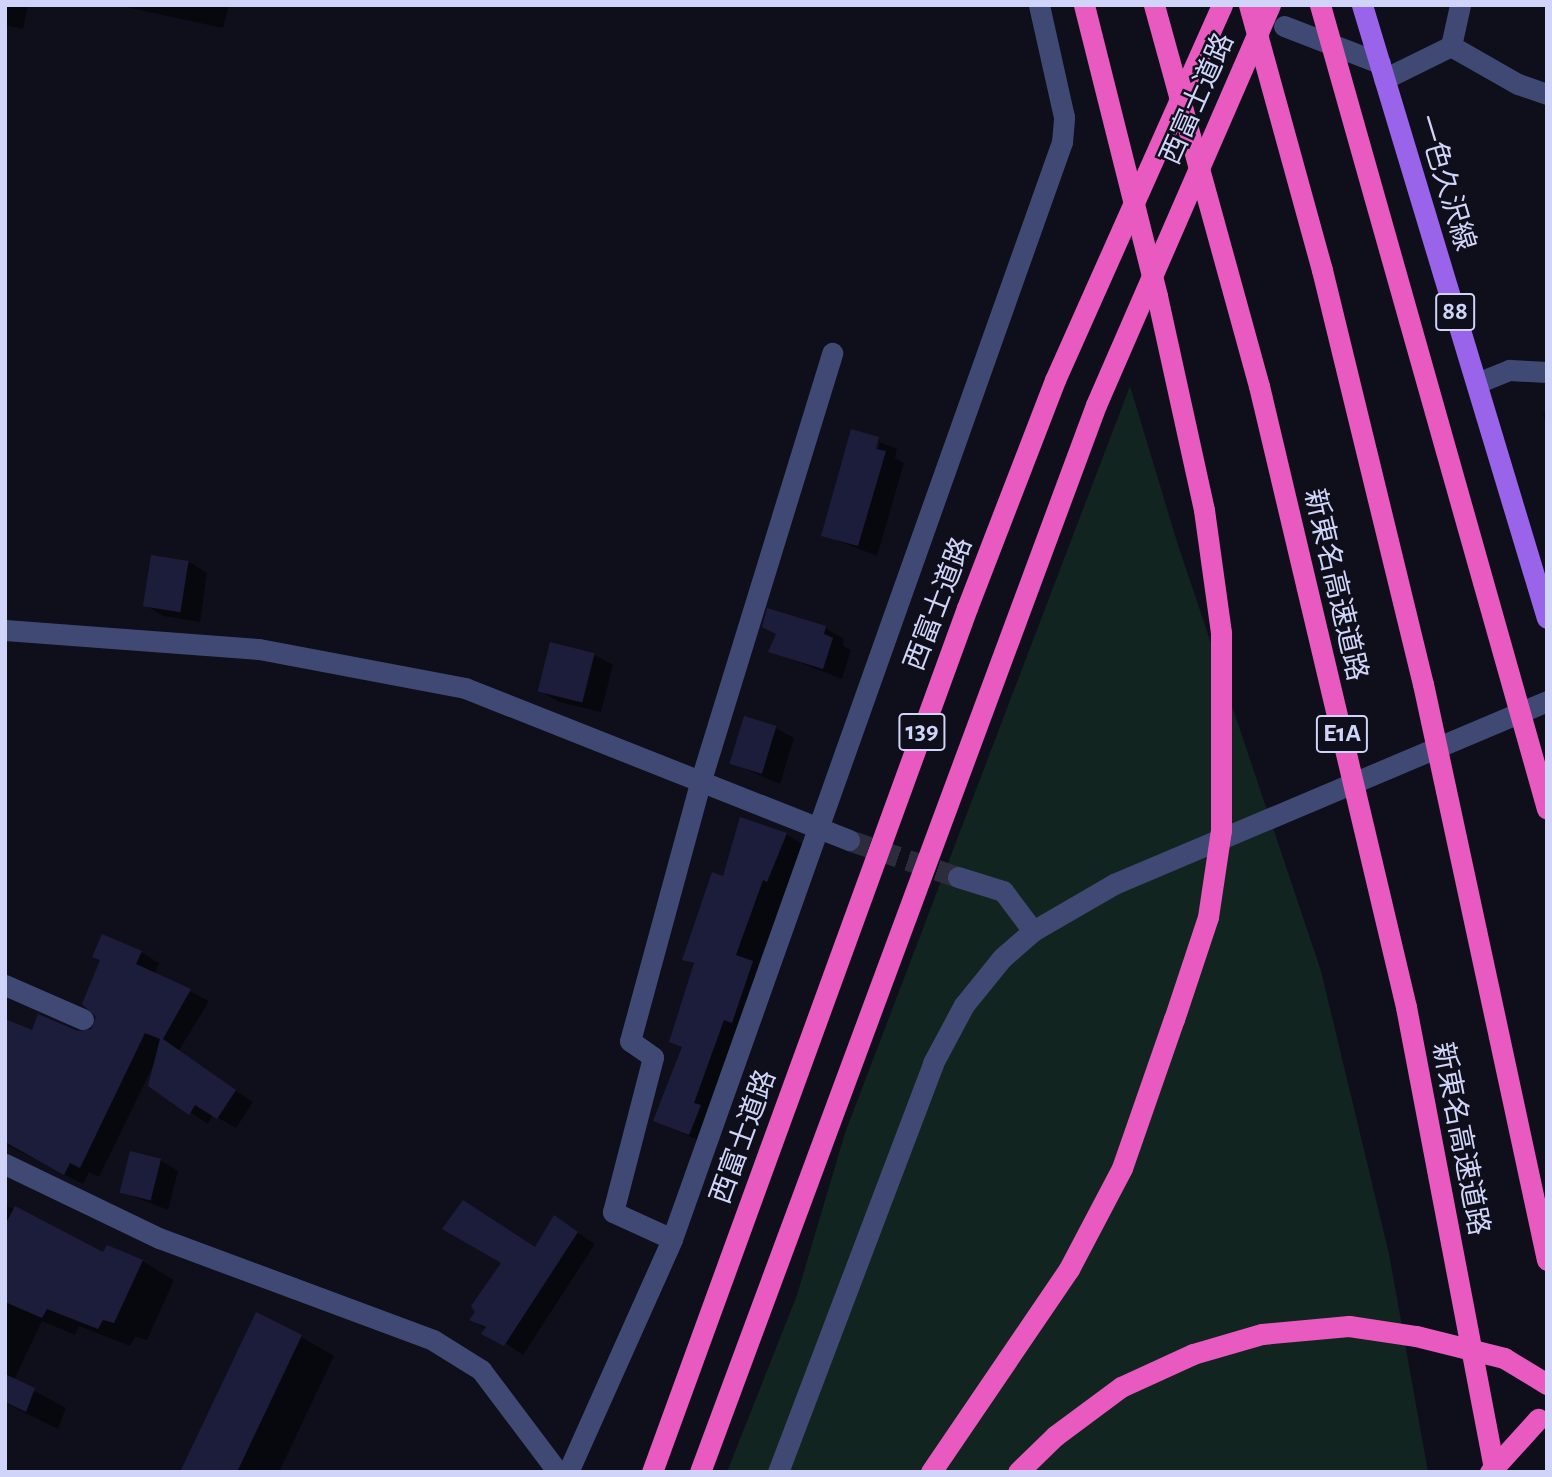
<!DOCTYPE html>
<html>
<head>
<meta charset="utf-8">
<style>
  body { margin:0 }
  #map { position:relative; width:1552px; height:1477px; overflow:hidden; background:#0e0f1b; font-family:"Alegreya Sans","Noto Sans JP",sans-serif }
  div>[style] { position:absolute }
  [style*='--x'] { left:calc(var(--x)*1px); top:calc(var(--y)*1px); width:calc(var(--w)*1px); rotate:calc(var(--a)*1deg) }
  .green>* { inset:0; background:#12241f }
  .shadow>* { inset:0; background:#0007 }
  .building>* { inset:0; background:#1c1d3a; transform-origin:0 0 }
  .minor-tunnel>* { height:21px; margin-top:-10.5px; transform-origin:0; background:repeating-linear-gradient(90deg,#2b2d3c 0 21px,transparent 0 31px) }
  .minor>* { height:21px; margin:-10.5px; padding:0 10.5px; transform-origin:10.5px; border-radius:10.5px; background:#3f4974 }
  .major>* { height:21px; margin:-10.5px; padding:0 10.5px; transform-origin:10.5px; border-radius:10.5px; background:#9964ea }
  .highway>* { height:21px; margin:-10.5px; padding:0 10.5px; transform-origin:10.5px; border-radius:10.5px; background:#e95ac0 }
  .highway-bridge>* { height:21px; margin:-10.5px; padding:0 10.5px; transform-origin:10.5px; border-radius:10.5px; background:#e95ac0 }
  span { translate:-50% -50%; white-space:nowrap; text-align:center; line-height:1.15; -webkit-text-stroke:5px #0e0f1b; paint-order:stroke }
  .shield-label span { padding:2px 5px; background:#0e0f1b; border:2px solid; border-radius:5px; -webkit-text-stroke-width:0 }
  .shield-label { font-size:26px; color:#cfd4f8; font-weight:700 }
  .street-label { font-size:28px; color:#cfd4f8 }
  .frame { position:absolute; inset:0; border:7px solid #cfd4f8; pointer-events:none }
</style>
</head>
<body>
<div id="map">
  <div class="green">
    <div style="clip-path:polygon(1130px 386px,1178px 545px,1321px 971px,1389px 1254px,1428px 1472px,727px 1472px,797px 1295px,845px 1133px)"></div>
  </div>
  <div class="shadow">
    <div style="clip-path:polygon(5px 5px,28px 5px,23px 29px,5px 25px)"></div>
    <div style="clip-path:polygon(116px 5px,229px 5px,223px 28px)"></div>
    <div style="clip-path:polygon(1547px 409px,1547px 425px,1543px 415px)"></div>
    <div style="clip-path:polygon(evenodd,852px 431px,897px 449px,895px 458px,904px 463px,877px 556px,823px 535px,852px 431px,876px 441px,880px 441px,876px 458px,873px 457px,876px 441px)"></div>
    <div style="clip-path:polygon(189px 562px,207px 573px,200px 622px,163px 616px,145px 605px)"></div>
    <div style="clip-path:polygon(825px 628px,844px 639px,843px 646px,851px 650px,842px 679px,770px 651px)"></div>
    <div style="clip-path:polygon(594px 655px,613px 665px,601px 712px,559px 702px,540px 691px)"></div>
    <div style="clip-path:polygon(776px 728px,794px 738px,780px 784px,732px 763px)"></div>
    <div style="clip-path:polygon(786px 834px,807px 847px,785px 891px,758px 966px,774px 975px,711px 1146px,655px 1121px,684px 1048px,671px 1041px,695px 965px,684px 959px,724px 878px)"></div>
    <div style="clip-path:polygon(141px 952px,159px 963px,155px 974px,209px 1001px,178px 1052px,253px 1102px,236px 1128px,213px 1115px,208px 1124px,150px 1086px,154px 1064px,99px 1177px,89px 1172px,83px 1184px,5px 1144px,5px 1021px,33px 1032px,84px 1034px,97px 1024px)"></div>
    <div style="clip-path:polygon(160px 1160px,178px 1171px,168px 1210px,121px 1192px)"></div>
    <div style="clip-path:polygon(5px 1205px,104px 1255px,142px 1261px,174px 1280px,147px 1340px,135px 1337px,130px 1346px,79px 1326px,75px 1335px,42px 1321px,14px 1380px,66px 1408px,58px 1429px,5px 1403px)"></div>
    <div style="clip-path:polygon(555px 1218px,595px 1244px,523px 1355px,472px 1320px,504px 1263px,536px 1249px)"></div>
    <div style="clip-path:polygon(301px 1337px,334px 1356px,279px 1472px,182px 1472px)"></div>
  </div>
  <div class="building">
    <div style="clip-path:polygon(851px 429px,879px 437px,876px 449px,886px 451px,858px 546px,821px 536px)"></div>
    <div style="left:151px;top:555px;width:38px;height:52px;rotate:9deg"></div>
    <div style="clip-path:polygon(767px 608px,826px 626px,824px 634px,833px 638px,823px 669px,768px 652px,776px 634px,762px 627px)"></div>
    <div style="left:550px;top:642px;width:46px;height:51px;rotate:14deg"></div>
    <div style="left:744px;top:716px;width:34px;height:50px;rotate:17deg"></div>
    <div style="clip-path:polygon(740px 817px,787px 833px,767px 882px,763px 880px,736px 955px,753px 961px,732px 1023px,724px 1020px,694px 1103px,701px 1105px,689px 1135px,653px 1121px,682px 1047px,669px 1042px,694px 963px,682px 960px,712px 872px,723px 876px)"></div>
    <div style="clip-path:polygon(102px 934px,142px 951px,136px 964px,191px 989px,163px 1039px,236px 1090px,217px 1119px,195px 1105px,189px 1115px,148px 1086px,160px 1039px,145px 1033px,80px 1168px,70px 1163px,64px 1175px,5px 1142px,5px 1019px,32px 1030px,38px 1014px,78px 1031px,91px 1029px,96px 1017px,82px 1004px,100px 960px,92px 957px)"></div>
    <div style="left:130px;top:1151px;width:32px;height:43px;rotate:14deg"></div>
    <div style="clip-path:polygon(463px 1200px,535px 1247px,554px 1215px,578px 1232px,504px 1346px,481px 1334px,486px 1327px,469px 1320px,475px 1312px,471px 1306px,501px 1263px,442px 1229px)"></div>
    <div style="clip-path:polygon(15px 1206px,103px 1252px,107px 1245px,143px 1260px,114px 1323px,103px 1320px,98px 1329px,47px 1309px,42px 1318px,5px 1302px,5px 1225px)"></div>
    <div style="clip-path:polygon(256px 1312px,302px 1335px,237px 1472px,180px 1472px)"></div>
    <div style="clip-path:polygon(5px 1374px,35px 1388px,26px 1412px,5px 1402px)"></div>
  </div>
  <div class="minor-tunnel">
    <div style="--x:849;--y:840;--w:115;--a:18.7"></div>
  </div>
  <div class="minor">
    <div style="--x:1284;--y:26;--w:103;--a:21.1"></div>
    <div style="--x:1451;--y:46;--w:77;--a:29.6"></div>
    <div style="--x:1518;--y:84;--w:31;--a:19"></div>
    <div style="--x:1384;--y:79;--w:75;--a:-26.2"></div>
    <div style="--x:1451;--y:46;--w:42;--a:-77.6"></div>
    <div style="--x:1477;--y:383;--w:35;--a:-22"></div>
    <div style="--x:1509;--y:370;--w:38;--a:3"></div>
    <div style="--x:5;--y:630;--w:255;--a:4.3"></div>
    <div style="--x:259;--y:649;--w:210;--a:10.7"></div>
    <div style="--x:465;--y:688;--w:413;--a:21.6"></div>
    <div style="--x:958;--y:877;--w:47;--a:17.3"></div>
    <div style="--x:1003;--y:891;--w:50;--a:53.1"></div>
    <div style="--x:5;--y:985;--w:85;--a:23.6"></div>
    <div style="--x:5;--y:1164;--w:171;--a:25.7"></div>
    <div style="--x:159;--y:1238;--w:292;--a:20.4"></div>
    <div style="--x:433;--y:1340;--w:57;--a:32"></div>
    <div style="--x:481;--y:1370;--w:128;--a:53"></div>
    <div style="--x:672;--y:1239;--w:65;--a:-155.4"></div>
    <div style="--x:613;--y:1212;--w:160;--a:-75.5"></div>
    <div style="--x:653;--y:1057;--w:28;--a:-145"></div>
    <div style="--x:630;--y:1041;--w:267;--a:-74.8"></div>
    <div style="--x:700;--y:783;--w:450;--a:-72.9"></div>
    <div style="--x:568;--y:1472;--w:255;--a:-65.9"></div>
    <div style="--x:672;--y:1239;--w:1164;--a:-70.43"></div>
    <div style="--x:1062;--y:142;--w:25;--a:-85"></div>
    <div style="--x:1064;--y:117;--w:115;--a:-102.6"></div>
    <div style="--x:778;--y:1472;--w:437;--a:-69.2"></div>
    <div style="--x:933;--y:1063;--w:66;--a:-61.9"></div>
    <div style="--x:964;--y:1005;--w:60;--a:-51"></div>
    <div style="--x:1002;--y:958;--w:41;--a:-41.1"></div>
    <div style="--x:1033;--y:931;--w:94;--a:-30.1"></div>
    <div style="--x:1114;--y:884;--w:470;--a:-22.9"></div>
  </div>
  <div class="major">
    <div style="--x:1362;--y:5;--w:640;--a:73.21"></div>
  </div>
  <div class="highway">
    <div style="--x:652;--y:1472;--w:920;--a:-69.97"></div>
    <div style="--x:967;--y:608;--w:244;--a:-68.9"></div>
    <div style="--x:1055;--y:380;--w:411;--a:-66"></div>
    <div style="--x:700;--y:1472;--w:1138;--a:-69.64"></div>
    <div style="--x:1096;--y:405;--w:436;--a:-66.5"></div>
    <div style="--x:931;--y:1472;--w:245;--a:-55.8"></div>
    <div style="--x:1069;--y:1269;--w:114;--a:-62.3"></div>
    <div style="--x:1122;--y:1168;--w:158;--a:-70.8"></div>
    <div style="--x:1018;--y:1472;--w:52;--a:-44.2"></div>
    <div style="--x:1055;--y:1436;--w:82;--a:-36.6"></div>
    <div style="--x:1121;--y:1387;--w:79;--a:-24.6"></div>
    <div style="--x:1193;--y:1354;--w:72;--a:-16.2"></div>
    <div style="--x:1262;--y:1334;--w:87;--a:-5.3"></div>
    <div style="--x:1349;--y:1326;--w:68;--a:8.5"></div>
    <div style="--x:1416;--y:1336;--w:91;--a:14"></div>
    <div style="--x:1504;--y:1358;--w:50;--a:31.2"></div>
    <div style="--x:1490;--y:1472;--w:72;--a:-47.8"></div>
  </div>
  <div class="highway-bridge">
    <div style="--x:1084;--y:5;--w:300;--a:75.9"></div>
    <div style="--x:1157;--y:296;--w:219;--a:77.6"></div>
    <div style="--x:1204;--y:510;--w:123;--a:82.1"></div>
    <div style="--x:1221;--y:632;--w:198;--a:90"></div>
    <div style="--x:1221;--y:830;--w:88;--a:98.5"></div>
    <div style="--x:1208;--y:917;--w:108;--a:108.4"></div>
    <div style="--x:1154;--y:5;--w:395;--a:74.6"></div>
    <div style="--x:1259;--y:386;--w:638;--a:76.68"></div>
    <div style="--x:1406;--y:1007;--w:473;--a:79.2"></div>
    <div style="--x:1249;--y:5;--w:275;--a:74.6"></div>
    <div style="--x:1322;--y:270;--w:426;--a:76.3"></div>
    <div style="--x:1423;--y:684;--w:589;--a:77.85"></div>
    <div style="--x:1320;--y:5;--w:835;--a:74.23"></div>
  </div>
  <div class="shield-label">
    <span style="left:1455px;top:312px">88</span>
    <span style="left:922px;top:732px">139</span>
    <span style="left:1342px;top:734px">E1A</span>
  </div>
  <div class="street-label">
    <span style="left:1198px;top:99px;rotate:-66deg">西富士道路</span>
    <span style="left:1445px;top:183px;rotate:73deg">一色久沢線</span>
    <span style="left:1335px;top:585px;rotate:77deg">新東名高速道路</span>
    <span style="left:939px;top:604px;rotate:-69deg">西富士道路</span>
    <span style="left:744px;top:1137px;rotate:-70deg">西富士道路</span>
    <span style="left:1460px;top:1139px;rotate:79deg">新東名高速道路</span>
  </div>
  <div class="frame"></div>
</div>
</body>
</html>
